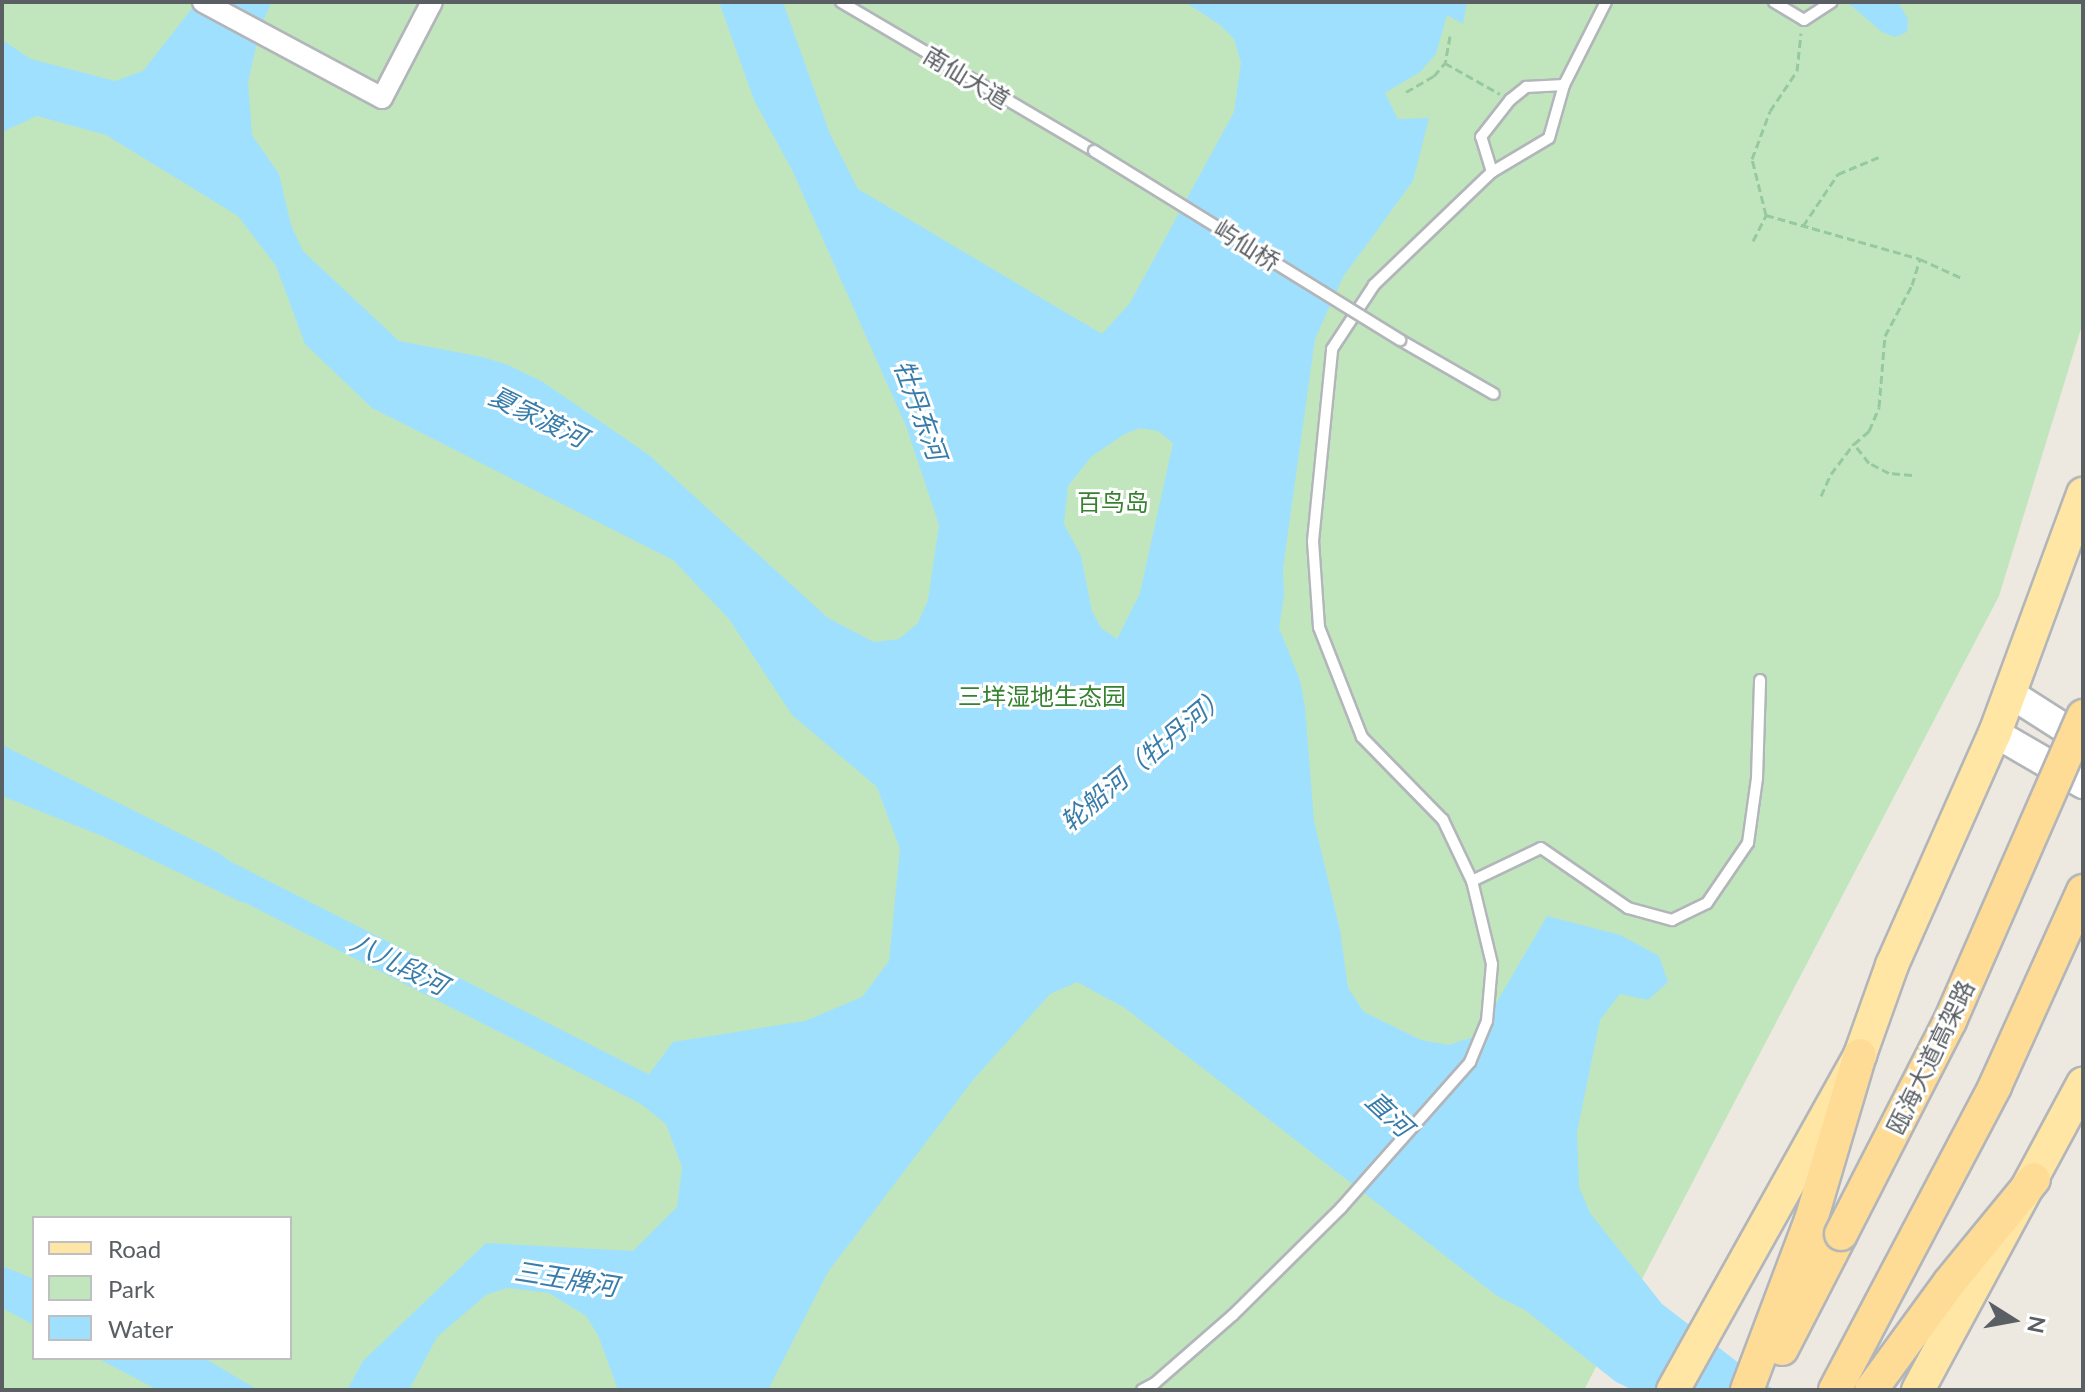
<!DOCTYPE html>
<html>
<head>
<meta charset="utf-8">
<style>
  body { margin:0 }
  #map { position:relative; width:2085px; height:1392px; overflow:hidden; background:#ede9e1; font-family:Lato,"Noto Sans SC",sans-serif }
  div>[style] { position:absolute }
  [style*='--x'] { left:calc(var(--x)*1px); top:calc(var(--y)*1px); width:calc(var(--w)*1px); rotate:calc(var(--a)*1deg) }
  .green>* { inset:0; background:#c1e6bd }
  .water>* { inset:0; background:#9fe0ff }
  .river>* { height:30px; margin:-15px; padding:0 15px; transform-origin:15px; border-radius:15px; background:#9fe0ff }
  .path>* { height:3px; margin-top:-1.5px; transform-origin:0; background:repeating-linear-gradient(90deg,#97c9a0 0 8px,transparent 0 12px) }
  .roads { filter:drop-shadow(2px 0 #b2b5b9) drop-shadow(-2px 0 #b2b5b9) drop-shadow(0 2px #b2b5b9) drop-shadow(0 -2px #b2b5b9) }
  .service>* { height:10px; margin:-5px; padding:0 5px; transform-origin:5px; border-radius:5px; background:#fff }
  .minor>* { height:20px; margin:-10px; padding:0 10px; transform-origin:10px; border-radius:10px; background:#fff }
  .secondary>* { height:28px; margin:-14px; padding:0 14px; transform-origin:14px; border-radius:14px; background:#fff }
  .primary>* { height:32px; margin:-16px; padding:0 16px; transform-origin:16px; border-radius:16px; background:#ffe6a4 }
  .trunk>* { height:32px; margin:-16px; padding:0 16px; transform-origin:16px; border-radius:16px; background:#ffdc95 }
  .bridges { filter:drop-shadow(2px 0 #b2b5b9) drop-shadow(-2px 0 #b2b5b9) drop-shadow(0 2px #b2b5b9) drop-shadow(0 -2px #b2b5b9) }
  .service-bridge>* { height:10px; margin:-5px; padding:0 5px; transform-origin:5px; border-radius:5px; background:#fff }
  .trunk-bridge>* { height:32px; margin:-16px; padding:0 16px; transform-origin:16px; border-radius:16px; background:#ffdc95 }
  span { translate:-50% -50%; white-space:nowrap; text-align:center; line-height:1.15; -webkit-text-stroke:6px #fff; paint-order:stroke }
  .street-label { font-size:24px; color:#5a5f63 }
  .park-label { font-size:24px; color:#378231 }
  .water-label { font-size:26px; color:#387caa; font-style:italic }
  .frame { position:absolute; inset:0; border:4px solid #5a5f63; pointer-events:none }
  .legend { position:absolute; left:32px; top:1216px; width:260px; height:144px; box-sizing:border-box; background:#fff; border:2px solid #bdbfc1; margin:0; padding:10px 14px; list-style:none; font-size:24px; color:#5a5f63 }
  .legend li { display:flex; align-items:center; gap:16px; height:40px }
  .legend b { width:40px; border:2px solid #bdbfc1 }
  .north { position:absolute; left:1973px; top:1280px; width:80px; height:80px; -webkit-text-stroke:6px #fff; paint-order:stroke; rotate:101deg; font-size:22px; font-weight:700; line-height:32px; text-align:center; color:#5a5f63 }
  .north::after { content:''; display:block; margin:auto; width:28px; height:36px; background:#5a5f63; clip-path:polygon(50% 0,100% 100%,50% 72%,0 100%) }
</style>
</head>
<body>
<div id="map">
  <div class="green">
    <div style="clip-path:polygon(evenodd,2px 2px,2083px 2px,2083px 322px,1999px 596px,1584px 1390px,2px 1390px,2px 2px,34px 1218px,290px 1218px,290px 1358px,34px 1358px,34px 1218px)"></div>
  </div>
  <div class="water">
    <div style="clip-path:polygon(evenodd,197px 2px,272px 2px,261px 25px,248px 82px,252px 135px,279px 174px,291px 225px,303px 251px,399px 341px,482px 357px,508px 365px,543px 382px,649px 455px,828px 618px,874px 642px,899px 639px,918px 623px,928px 600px,939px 525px,906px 426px,793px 172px,754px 100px,719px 2px,783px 2px,830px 134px,858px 189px,1102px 334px,1130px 303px,1234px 112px,1241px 63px,1234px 39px,1220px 25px,1185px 2px,1467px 2px,1463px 24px,1447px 15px,1436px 54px,1420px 72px,1385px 93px,1398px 119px,1429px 118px,1413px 181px,1343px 277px,1315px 339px,1283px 568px,1284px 596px,1279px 628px,1300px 680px,1305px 707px,1314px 821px,1340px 930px,1348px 988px,1364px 1012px,1421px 1040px,1448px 1045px,1477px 1036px,1547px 916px,1620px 935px,1659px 956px,1668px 982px,1648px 1000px,1620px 994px,1600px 1020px,1577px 1132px,1579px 1187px,1590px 1213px,1662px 1304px,1774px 1390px,1633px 1390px,1616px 1382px,1525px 1310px,1497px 1296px,1125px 1008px,1077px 982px,1050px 994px,973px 1080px,828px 1272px,768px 1390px,618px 1390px,598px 1335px,586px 1316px,549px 1293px,507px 1288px,486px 1295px,437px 1337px,409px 1390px,347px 1390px,363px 1361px,486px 1243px,633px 1251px,677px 1207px,682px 1167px,666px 1124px,632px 1097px,673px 1042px,805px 1021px,862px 997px,889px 961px,900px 849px,877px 787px,792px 715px,729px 619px,673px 560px,372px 408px,305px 344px,276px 266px,238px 216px,106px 135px,37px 116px,2px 132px,2px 40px,31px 59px,115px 81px,143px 71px,197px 2px,1140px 428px,1158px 431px,1173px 443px,1140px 593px,1117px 639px,1101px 628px,1092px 611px,1081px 556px,1064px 524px,1068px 486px,1091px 457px,1123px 435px,1140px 428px)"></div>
    <div style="clip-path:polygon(1847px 2px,1898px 2px,1908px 19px,1907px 32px,1895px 37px,1882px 32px)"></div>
    <div style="clip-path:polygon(2px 745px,219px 853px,254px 880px,243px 903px,102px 836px,2px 796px)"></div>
    <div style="clip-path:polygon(2px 1266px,34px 1279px,34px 1325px,2px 1308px)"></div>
    <div style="clip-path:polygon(97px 1358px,204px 1358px,258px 1390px,158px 1390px)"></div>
  </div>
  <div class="river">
    <div style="--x:214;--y:870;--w:516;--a:26.96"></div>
  </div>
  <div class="path">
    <div style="--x:1450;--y:36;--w:27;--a:100"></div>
    <div style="--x:1445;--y:63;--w:63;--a:29.4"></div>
    <div style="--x:1406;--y:92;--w:32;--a:-30"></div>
    <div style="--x:1434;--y:76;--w:17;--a:-50"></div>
    <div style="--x:1766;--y:215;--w:58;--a:-104"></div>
    <div style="--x:1752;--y:159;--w:51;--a:-69.4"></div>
    <div style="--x:1770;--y:111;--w:48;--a:-56"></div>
    <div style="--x:1797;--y:71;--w:38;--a:-84"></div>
    <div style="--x:1803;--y:226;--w:63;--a:-56.1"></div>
    <div style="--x:1838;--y:174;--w:44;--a:-22.5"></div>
    <div style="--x:1753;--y:241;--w:29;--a:-63"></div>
    <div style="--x:1766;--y:215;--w:160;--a:15.9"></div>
    <div style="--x:1920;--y:259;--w:48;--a:24.4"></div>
    <div style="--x:1912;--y:475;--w:23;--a:-175"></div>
    <div style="--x:1889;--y:473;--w:22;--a:-153"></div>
    <div style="--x:1869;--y:463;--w:24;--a:-128"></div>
    <div style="--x:1854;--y:444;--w:20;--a:-41"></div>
    <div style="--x:1869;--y:431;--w:26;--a:-67"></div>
    <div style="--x:1879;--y:407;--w:71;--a:-85.2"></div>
    <div style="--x:1885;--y:336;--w:58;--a:-62.1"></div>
    <div style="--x:1912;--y:285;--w:27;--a:-73"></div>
    <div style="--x:1821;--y:496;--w:24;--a:-66"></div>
    <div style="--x:1831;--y:474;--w:38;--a:-53"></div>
  </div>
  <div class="roads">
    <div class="service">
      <div style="--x:841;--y:2;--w:294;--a:30.5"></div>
      <div style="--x:1774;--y:2;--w:35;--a:31"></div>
      <div style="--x:1804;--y:20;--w:33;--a:-33"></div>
      <div style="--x:1492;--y:172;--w:37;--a:-107"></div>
      <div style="--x:1481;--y:137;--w:47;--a:-51.9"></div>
      <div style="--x:1510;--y:100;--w:21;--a:-39"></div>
      <div style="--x:1526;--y:87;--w:38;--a:-3"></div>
      <div style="--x:1400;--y:340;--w:108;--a:29.9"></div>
      <div style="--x:1472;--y:881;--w:76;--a:-25.6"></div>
      <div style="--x:1541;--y:848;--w:106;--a:34.6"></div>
      <div style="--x:1628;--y:908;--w:46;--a:15.3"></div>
      <div style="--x:1672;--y:920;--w:39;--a:-26"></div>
      <div style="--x:1707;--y:903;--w:73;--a:-55.7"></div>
      <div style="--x:1748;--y:843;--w:66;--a:-82.1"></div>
      <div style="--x:1757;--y:778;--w:98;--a:-88.2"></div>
      <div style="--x:1142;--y:1390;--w:15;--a:-28"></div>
      <div style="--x:1155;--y:1383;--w:103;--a:-41.1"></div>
      <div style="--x:1233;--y:1315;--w:152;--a:-44.7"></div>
      <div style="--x:1341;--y:1208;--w:195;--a:-48.5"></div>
      <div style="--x:1470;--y:1062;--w:44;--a:-67.5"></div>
      <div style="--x:1487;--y:1021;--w:57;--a:-85"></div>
      <div style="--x:1492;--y:964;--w:85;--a:-103.5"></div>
      <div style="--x:1472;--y:881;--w:68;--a:-115.4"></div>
      <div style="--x:1443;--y:820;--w:116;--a:-134.3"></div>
      <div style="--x:1362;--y:737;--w:118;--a:-111.4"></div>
      <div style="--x:1319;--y:627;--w:86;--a:-94"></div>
      <div style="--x:1313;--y:541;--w:193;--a:-84.3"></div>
      <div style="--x:1332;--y:349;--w:77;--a:-56.7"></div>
      <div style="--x:1374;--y:285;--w:163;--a:-43.8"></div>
      <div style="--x:1492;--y:172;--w:66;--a:-30.8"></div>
      <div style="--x:1549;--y:138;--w:55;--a:-74.2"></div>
      <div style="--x:1564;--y:85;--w:93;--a:-63.2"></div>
    </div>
    <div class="minor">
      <div style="--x:203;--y:2;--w:203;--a:28.2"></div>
      <div style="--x:382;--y:98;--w:108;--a:-62.5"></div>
    </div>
    <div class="secondary">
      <div style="--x:2011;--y:694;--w:85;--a:32.6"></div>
      <div style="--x:1995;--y:733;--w:102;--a:30.1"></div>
    </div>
    <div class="primary">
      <div style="--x:1673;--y:1390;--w:384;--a:-60.8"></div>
      <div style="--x:1860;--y:1055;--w:96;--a:-70.4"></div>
      <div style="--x:1892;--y:965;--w:254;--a:-66.1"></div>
      <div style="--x:1995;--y:733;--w:255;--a:-69.8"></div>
      <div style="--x:1918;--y:1390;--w:348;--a:-61.7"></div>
    </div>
    <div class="trunk">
      <div style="--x:1782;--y:1349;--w:129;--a:-62.8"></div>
      <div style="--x:1747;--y:1390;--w:182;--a:-69.4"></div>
      <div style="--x:1811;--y:1220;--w:172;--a:-73.5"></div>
      <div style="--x:1835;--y:1390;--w:344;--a:-62.2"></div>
      <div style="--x:1995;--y:1086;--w:214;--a:-65.7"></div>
      <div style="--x:1871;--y:1390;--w:132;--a:-53.9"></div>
      <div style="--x:1949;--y:1283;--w:134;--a:-50.7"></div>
    </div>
  </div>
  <div class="bridges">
    <div class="service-bridge">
      <div style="--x:1094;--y:151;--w:360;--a:31.7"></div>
    </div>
    <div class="trunk-bridge">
      <div style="--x:1841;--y:1234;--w:239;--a:-62.9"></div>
      <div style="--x:1950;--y:1021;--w:333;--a:-66.4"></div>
    </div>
  </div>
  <div class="street-label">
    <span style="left:967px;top:77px;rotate:31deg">南仙大道</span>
    <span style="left:1247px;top:245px;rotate:32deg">屿仙桥</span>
    <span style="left:1930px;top:1057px;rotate:-64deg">瓯海大道高架路</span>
  </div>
  <div class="park-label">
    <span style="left:1113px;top:502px">百鸟岛</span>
    <span style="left:1042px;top:696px">三垟湿地生态园</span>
  </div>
  <div class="water-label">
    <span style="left:920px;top:410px;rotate:70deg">牡丹东河</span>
    <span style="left:538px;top:417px;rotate:26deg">夏家渡河</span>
    <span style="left:1144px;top:759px;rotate:-40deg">轮船河（牡丹河）</span>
    <span style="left:399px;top:964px;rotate:27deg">八儿段河</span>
    <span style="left:1389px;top:1114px;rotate:43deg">直河</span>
    <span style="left:566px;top:1279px;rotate:9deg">三王牌河</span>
  </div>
  <div class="frame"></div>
  <ul class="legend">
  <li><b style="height:10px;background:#ffe6a4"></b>Road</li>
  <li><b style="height:22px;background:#c1e6bd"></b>Park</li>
  <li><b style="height:22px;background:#9fe0ff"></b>Water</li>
  </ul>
  <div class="north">N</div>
</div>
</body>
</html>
